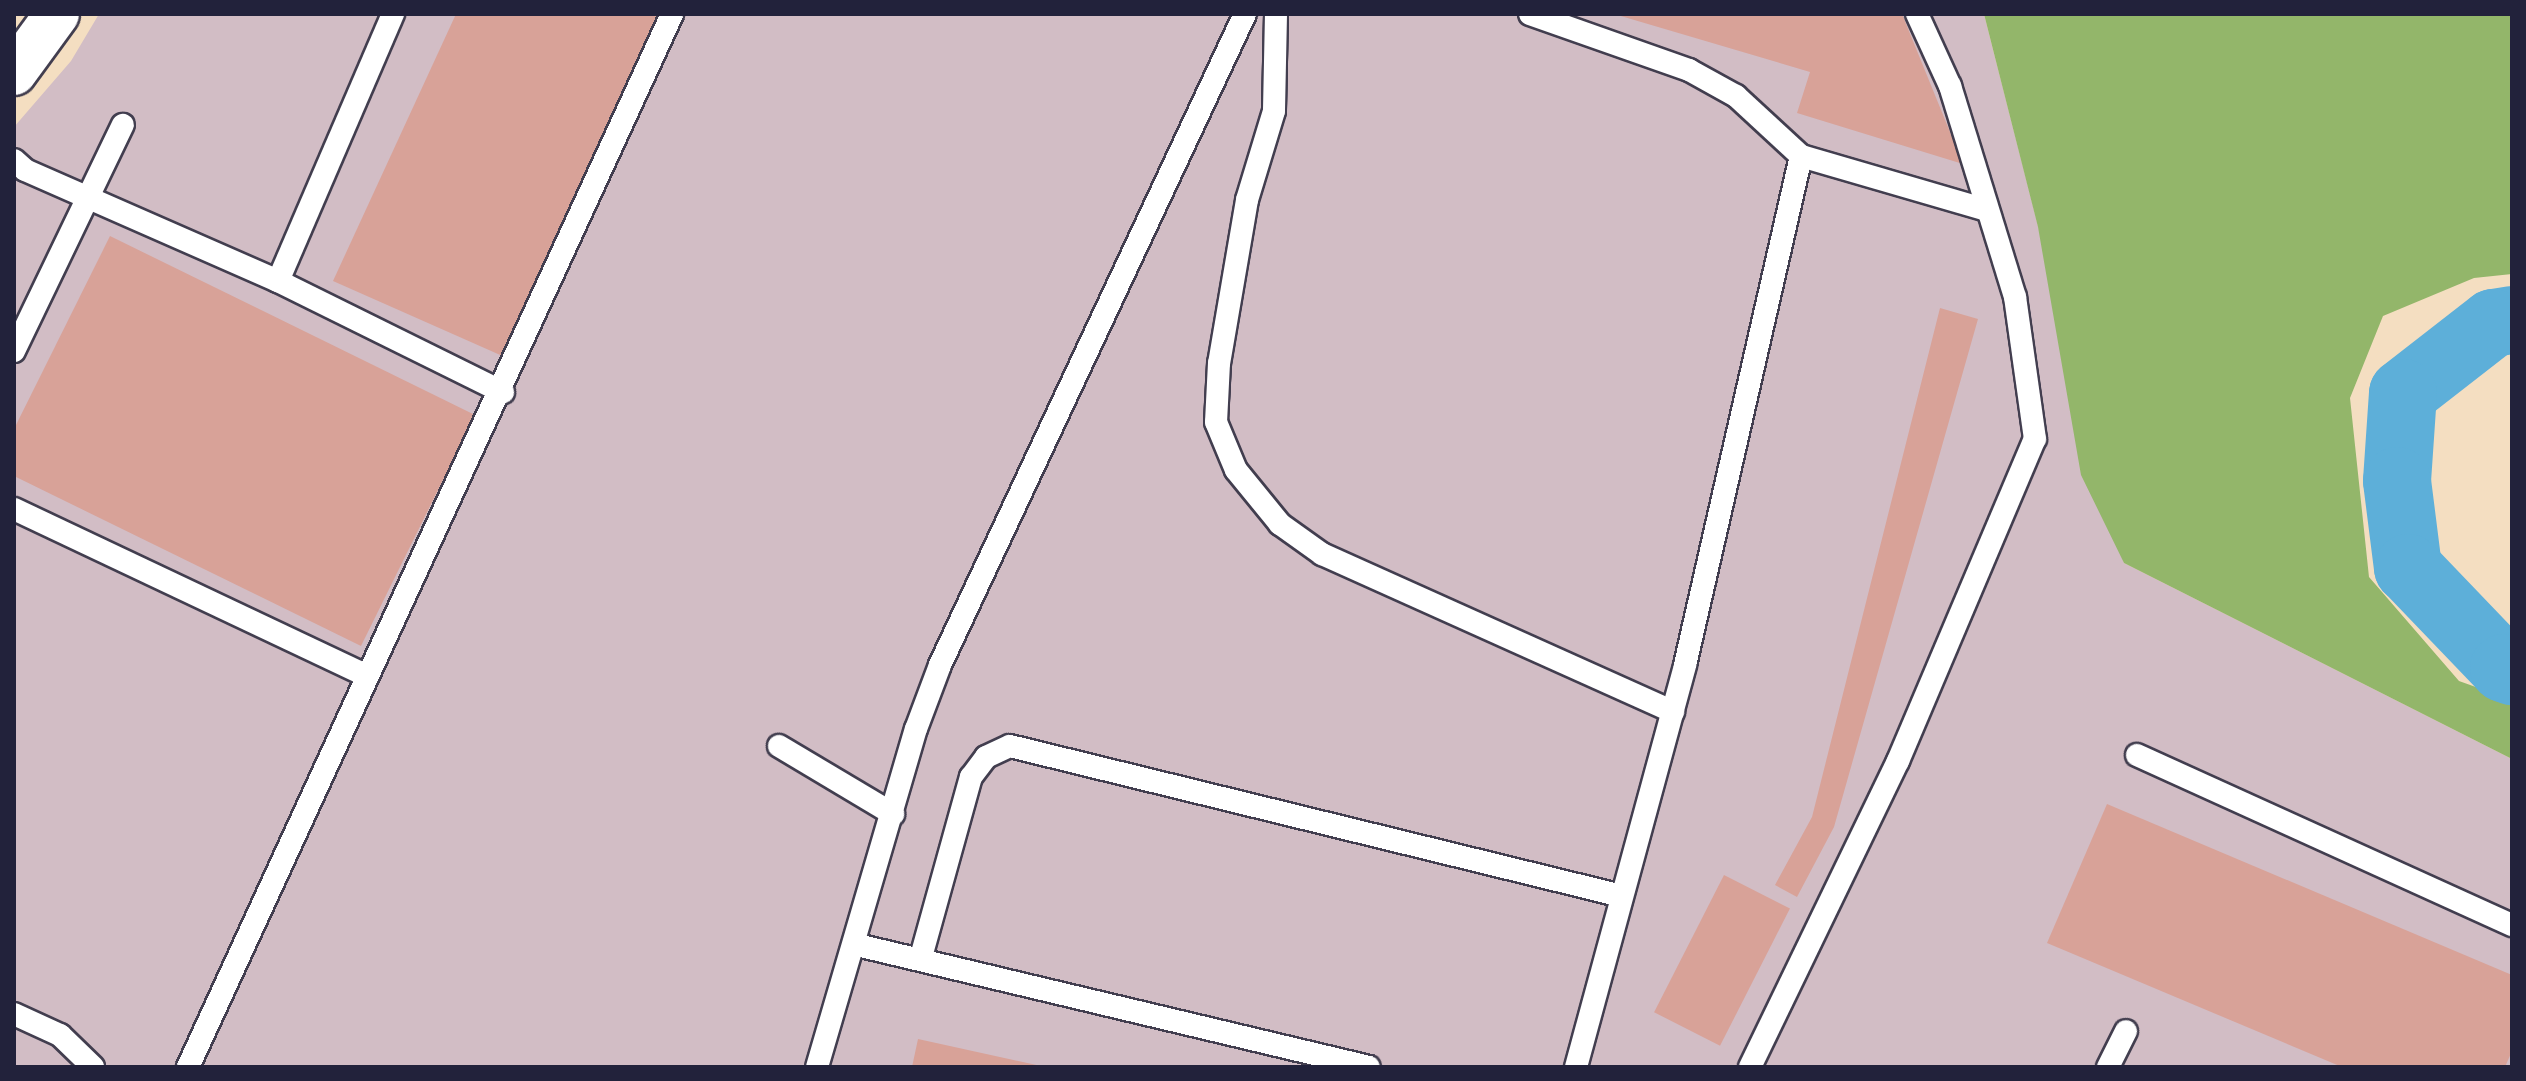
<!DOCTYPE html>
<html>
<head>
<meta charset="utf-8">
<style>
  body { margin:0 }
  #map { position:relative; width:2526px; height:1081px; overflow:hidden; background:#f4dec1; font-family:Cardo,serif }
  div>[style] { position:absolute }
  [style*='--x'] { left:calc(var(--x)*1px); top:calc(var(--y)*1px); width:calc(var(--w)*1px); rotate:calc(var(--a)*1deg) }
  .industrial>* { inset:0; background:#d2bdc5 }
  .forest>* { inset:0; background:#93b66a }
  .river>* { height:68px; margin:-34px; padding:0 34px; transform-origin:34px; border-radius:34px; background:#5dafd9 }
  .building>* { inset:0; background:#d8a298; transform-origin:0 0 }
  .roads { filter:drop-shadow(2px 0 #423e4f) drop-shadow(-2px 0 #423e4f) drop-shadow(0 2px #423e4f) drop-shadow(0 -2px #423e4f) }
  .service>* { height:22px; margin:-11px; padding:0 11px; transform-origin:11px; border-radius:11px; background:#fff }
  .primary>* { height:44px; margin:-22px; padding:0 22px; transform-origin:22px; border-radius:22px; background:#fff }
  span { translate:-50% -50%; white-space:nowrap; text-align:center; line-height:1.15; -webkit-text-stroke:6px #fbf7ec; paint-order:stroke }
  .frame { position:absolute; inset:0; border:16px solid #22223b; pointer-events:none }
</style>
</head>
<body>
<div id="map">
  <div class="industrial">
    <div style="clip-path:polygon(99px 14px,1984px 14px,2124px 563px,2512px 759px,2512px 1067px,14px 1067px,14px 127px,71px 61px)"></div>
  </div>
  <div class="forest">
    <div style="clip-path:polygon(1984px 14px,2512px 14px,2512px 274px,2474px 278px,2383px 316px,2350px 398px,2369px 577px,2459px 681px,2512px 700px,2512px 759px,2124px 563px,2081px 475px,2038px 227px)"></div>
  </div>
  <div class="river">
    <div style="--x:2512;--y:320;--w:19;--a:171"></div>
    <div style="--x:2493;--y:323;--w:114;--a:142.1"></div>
    <div style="--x:2403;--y:393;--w:88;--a:93.9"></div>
    <div style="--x:2397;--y:481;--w:88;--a:82.8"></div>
    <div style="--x:2408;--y:568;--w:139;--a:46.2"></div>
    <div style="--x:2504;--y:668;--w:9;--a:21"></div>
  </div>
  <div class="building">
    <div style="clip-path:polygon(456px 14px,665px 14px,507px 358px,333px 281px)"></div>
    <div style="clip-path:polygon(1614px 14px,1902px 14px,1963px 164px,1797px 113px,1810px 72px)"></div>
    <div style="clip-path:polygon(110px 236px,475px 415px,361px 646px,14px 476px,14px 429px)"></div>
    <div style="clip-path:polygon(1940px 308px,1978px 319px,1834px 827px,1797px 897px,1775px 885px,1812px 817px)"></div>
    <div style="clip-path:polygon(2107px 804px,2512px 975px,2512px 1051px,2505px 1067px,2342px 1067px,2047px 943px)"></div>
    <div style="left:1724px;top:875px;width:74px;height:154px;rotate:27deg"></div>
    <div style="clip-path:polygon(918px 1039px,1041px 1066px,1041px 1067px,912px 1067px)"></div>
  </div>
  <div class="roads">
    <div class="service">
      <div style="--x:1276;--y:14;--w:97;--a:91.2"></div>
      <div style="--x:1274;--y:111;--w:93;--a:106.9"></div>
      <div style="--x:1247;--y:200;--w:165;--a:99.7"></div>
      <div style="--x:1219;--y:363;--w:59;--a:92.9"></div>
      <div style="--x:1216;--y:422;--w:52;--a:67.4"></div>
      <div style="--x:1236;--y:470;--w:70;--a:50.8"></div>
      <div style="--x:1280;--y:524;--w:52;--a:35.5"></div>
      <div style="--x:1322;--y:554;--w:385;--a:24.2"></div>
      <div style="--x:1530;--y:14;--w:169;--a:19.4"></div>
      <div style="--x:1689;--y:70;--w:54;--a:29"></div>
      <div style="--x:1736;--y:96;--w:88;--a:42.7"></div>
      <div style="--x:1801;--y:156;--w:194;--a:16.2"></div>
      <div style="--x:14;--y:160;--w:15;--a:42"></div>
      <div style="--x:25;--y:170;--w:276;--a:23.7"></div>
      <div style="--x:278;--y:281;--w:251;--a:26.3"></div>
      <div style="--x:278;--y:281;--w:291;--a:-66.7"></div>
      <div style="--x:14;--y:351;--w:251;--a:-64.3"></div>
      <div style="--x:14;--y:509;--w:391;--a:25.3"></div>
      <div style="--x:779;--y:746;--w:133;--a:30.8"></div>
      <div style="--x:2137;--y:755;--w:412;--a:24.4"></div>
      <div style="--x:857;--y:945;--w:526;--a:13.4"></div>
      <div style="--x:921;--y:957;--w:187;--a:-74.5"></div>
      <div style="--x:971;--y:777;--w:25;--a:-53"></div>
      <div style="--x:986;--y:757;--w:26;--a:-25"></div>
      <div style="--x:1010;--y:746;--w:630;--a:13.77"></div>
      <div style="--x:14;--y:1014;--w:51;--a:24.5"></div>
      <div style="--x:60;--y:1035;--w:46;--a:44.1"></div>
      <div style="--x:188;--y:1067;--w:1159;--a:-65.31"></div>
      <div style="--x:817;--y:1067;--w:352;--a:-73.7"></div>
      <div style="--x:916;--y:729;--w:68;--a:-69.4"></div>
      <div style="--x:940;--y:665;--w:719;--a:-64.9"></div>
      <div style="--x:1576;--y:1067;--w:417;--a:-74.8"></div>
      <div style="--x:1685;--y:665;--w:522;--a:-77.16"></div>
      <div style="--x:1750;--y:1067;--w:340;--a:-64.2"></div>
      <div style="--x:1898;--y:761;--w:350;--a:-67"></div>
      <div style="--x:2035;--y:439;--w:143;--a:-98"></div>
      <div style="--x:2015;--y:297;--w:221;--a:-107.1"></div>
      <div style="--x:1950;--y:86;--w:79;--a:-114.6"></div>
      <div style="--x:2108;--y:1067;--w:40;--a:-63.4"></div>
    </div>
    <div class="primary">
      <div style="--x:14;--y:73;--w:73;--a:-53.9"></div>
    </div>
  </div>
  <div class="frame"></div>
</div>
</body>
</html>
